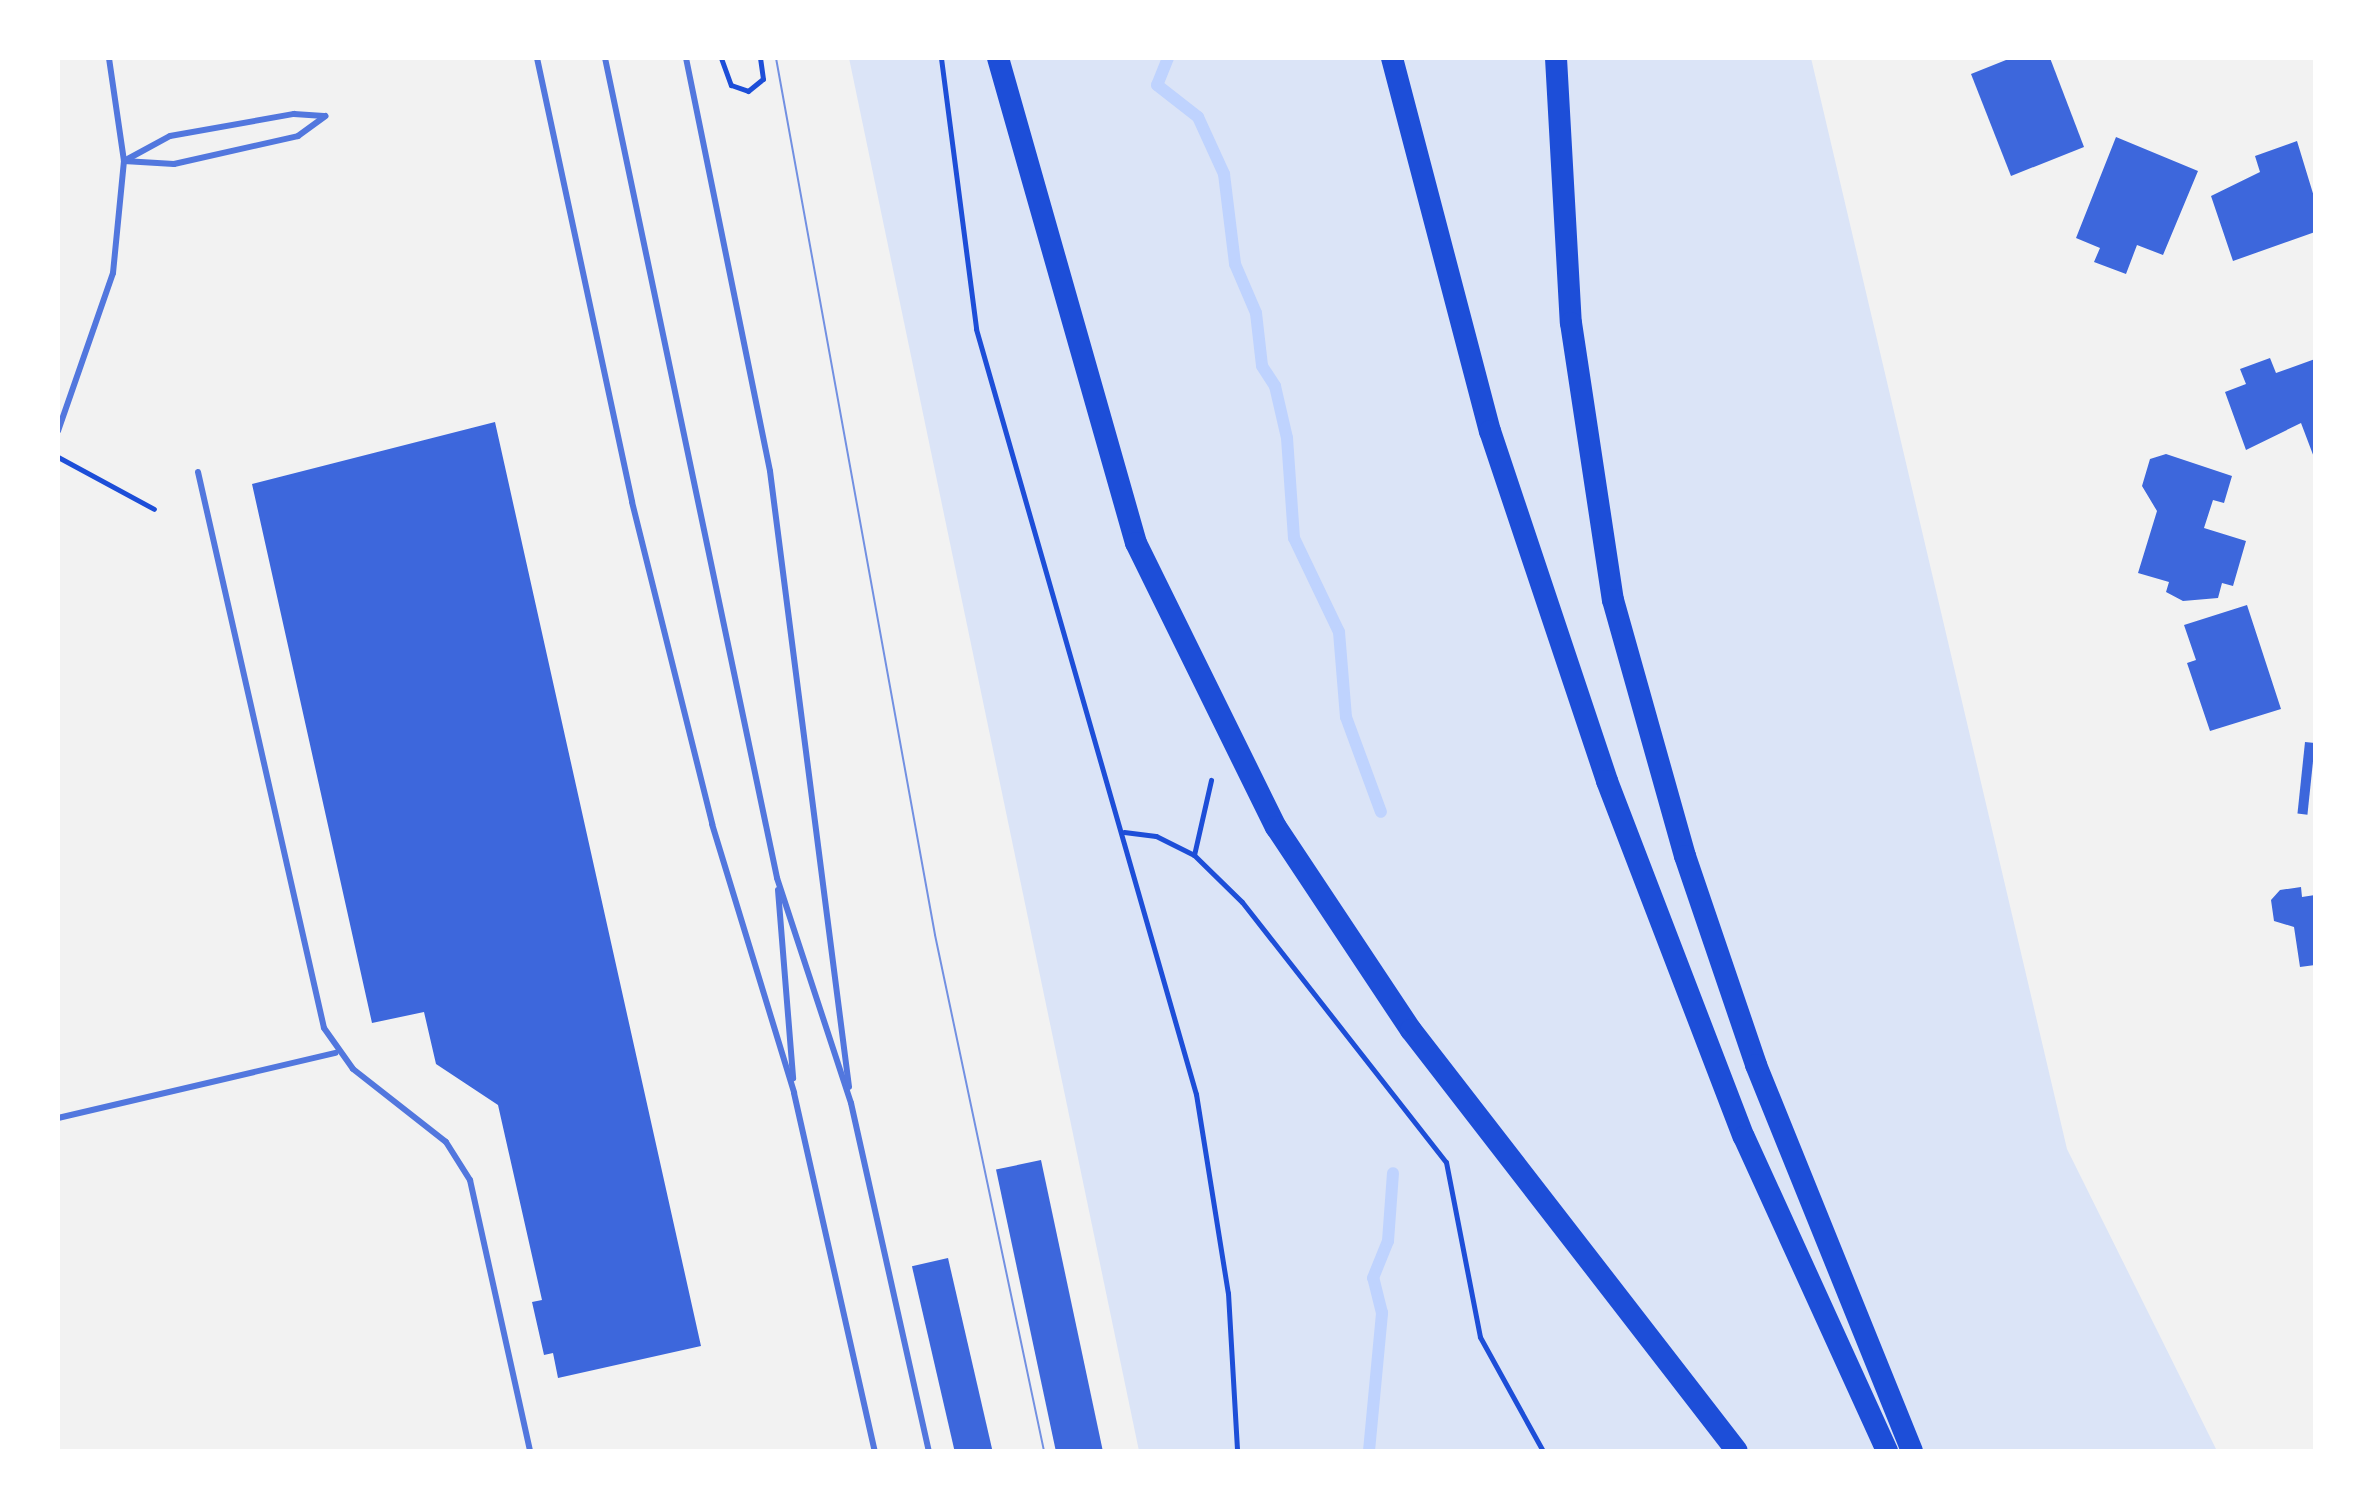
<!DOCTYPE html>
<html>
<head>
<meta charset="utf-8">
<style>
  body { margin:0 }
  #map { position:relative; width:2373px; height:1509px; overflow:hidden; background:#f2f2f2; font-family:Manrope,sans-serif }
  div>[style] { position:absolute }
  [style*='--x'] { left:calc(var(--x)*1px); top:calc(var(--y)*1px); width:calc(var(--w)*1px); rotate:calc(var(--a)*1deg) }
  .green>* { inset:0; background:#dbe4f7 }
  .stream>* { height:12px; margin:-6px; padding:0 6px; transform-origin:6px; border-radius:6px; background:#bfd3fe }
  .building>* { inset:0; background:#3d67dc; transform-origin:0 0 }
  .path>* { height:5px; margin:-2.5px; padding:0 2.5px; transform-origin:2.5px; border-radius:2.5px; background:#1d4ed8 }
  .service>* { height:6px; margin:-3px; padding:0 3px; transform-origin:3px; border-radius:3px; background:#5277de }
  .trunk>* { height:22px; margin:-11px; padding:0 11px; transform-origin:11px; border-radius:11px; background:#1d4ed8 }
  .tram>* { height:2px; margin:-1px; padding:0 1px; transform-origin:1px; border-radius:1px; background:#7290e2 }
  span { translate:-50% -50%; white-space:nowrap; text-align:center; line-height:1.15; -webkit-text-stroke:8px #fff; paint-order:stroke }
  .frame { position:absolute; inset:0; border:60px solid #fff; pointer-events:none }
</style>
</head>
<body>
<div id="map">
  <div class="green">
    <div style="clip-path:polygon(849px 58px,1811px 58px,2067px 1149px,2217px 1451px,1139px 1451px)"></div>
  </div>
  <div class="stream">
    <div style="--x:1168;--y:58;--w:29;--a:112"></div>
    <div style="--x:1157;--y:85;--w:52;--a:38"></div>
    <div style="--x:1198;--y:117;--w:63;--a:65.5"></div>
    <div style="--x:1224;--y:174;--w:91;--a:83"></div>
    <div style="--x:1235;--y:264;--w:53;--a:66.8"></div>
    <div style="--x:1256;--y:313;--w:53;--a:83.5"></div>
    <div style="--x:1262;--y:366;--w:24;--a:57"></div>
    <div style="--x:1275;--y:386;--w:53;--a:77"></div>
    <div style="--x:1287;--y:438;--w:100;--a:86"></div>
    <div style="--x:1294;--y:538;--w:104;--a:64.4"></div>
    <div style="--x:1339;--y:632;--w:85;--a:85.3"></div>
    <div style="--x:1346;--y:717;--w:101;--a:69.8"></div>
    <div style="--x:1369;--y:1451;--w:139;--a:-84.6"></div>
    <div style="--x:1382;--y:1313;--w:36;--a:-104"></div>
    <div style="--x:1373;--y:1278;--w:40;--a:-68"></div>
    <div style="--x:1388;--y:1241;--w:68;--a:-85.8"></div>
  </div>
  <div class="building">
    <div style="clip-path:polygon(2011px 58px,2050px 58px,2084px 147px,2011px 176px,1971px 74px)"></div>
    <div style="clip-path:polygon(2116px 137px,2198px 171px,2163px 255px,2137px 245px,2126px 274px,2094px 262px,2100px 248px,2076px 238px)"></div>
    <div style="clip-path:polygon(2297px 141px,2315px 200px,2315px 232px,2233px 261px,2211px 196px,2260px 172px,2255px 156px)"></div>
    <div style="clip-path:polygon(2270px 358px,2276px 373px,2315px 359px,2315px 460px,2301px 423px,2246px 450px,2225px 392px,2246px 384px,2240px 369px)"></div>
    <div style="clip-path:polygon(495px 422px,701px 1346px,558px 1378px,553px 1353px,544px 1355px,532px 1302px,542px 1300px,498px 1105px,436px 1064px,424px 1012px,372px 1023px,252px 484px)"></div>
    <div style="clip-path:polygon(2166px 454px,2232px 476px,2224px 503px,2213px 500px,2204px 528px,2246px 541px,2233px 586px,2222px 583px,2218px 598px,2183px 601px,2166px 592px,2169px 582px,2138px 573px,2157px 511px,2142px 486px,2150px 459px)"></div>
    <div style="clip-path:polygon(2247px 605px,2281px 709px,2210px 731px,2187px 663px,2196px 660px,2184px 625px)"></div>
    <div style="left:2305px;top:742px;width:10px;height:72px;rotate:6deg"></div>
    <div style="clip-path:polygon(2301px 887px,2302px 897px,2315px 895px,2315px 965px,2300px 967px,2294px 927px,2274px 921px,2271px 900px,2280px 890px)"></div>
    <div style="left:1041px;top:1160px;width:298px;height:46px;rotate:78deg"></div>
    <div style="left:948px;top:1258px;width:198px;height:37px;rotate:77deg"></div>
  </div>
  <div class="path">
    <div style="--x:721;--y:58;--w:29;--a:70"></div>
    <div style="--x:731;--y:85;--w:18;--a:19"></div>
    <div style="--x:748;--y:91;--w:19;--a:-39"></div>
    <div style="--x:763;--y:79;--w:21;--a:-98"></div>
    <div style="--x:941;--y:58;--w:273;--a:82.6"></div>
    <div style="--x:976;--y:329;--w:796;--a:73.96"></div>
    <div style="--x:1196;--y:1094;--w:202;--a:80.9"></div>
    <div style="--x:1228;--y:1293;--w:158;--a:86.7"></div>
    <div style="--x:58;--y:457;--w:109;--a:28.4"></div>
    <div style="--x:1124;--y:832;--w:32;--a:7"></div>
    <div style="--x:1156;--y:836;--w:42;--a:26.6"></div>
    <div style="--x:1194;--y:855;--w:67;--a:44.4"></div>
    <div style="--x:1242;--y:902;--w:330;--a:51.9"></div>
    <div style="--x:1446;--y:1162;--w:178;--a:79"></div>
    <div style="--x:1480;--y:1337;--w:130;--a:61.1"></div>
    <div style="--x:1194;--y:855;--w:77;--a:-77.2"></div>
  </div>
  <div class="service">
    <div style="--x:537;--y:58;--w:454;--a:77.9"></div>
    <div style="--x:632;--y:502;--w:332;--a:76"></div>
    <div style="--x:712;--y:824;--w:281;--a:73"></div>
    <div style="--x:794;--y:1093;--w:367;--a:77.3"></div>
    <div style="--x:605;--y:58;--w:838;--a:78.15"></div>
    <div style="--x:777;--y:878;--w:237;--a:71.8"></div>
    <div style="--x:851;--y:1103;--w:357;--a:77.4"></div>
    <div style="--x:686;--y:58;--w:421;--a:78.5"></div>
    <div style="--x:770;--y:471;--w:621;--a:82.69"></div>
    <div style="--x:124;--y:161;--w:50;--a:3.4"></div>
    <div style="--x:174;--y:164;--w:127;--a:-12.7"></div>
    <div style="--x:298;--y:136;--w:34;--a:-36"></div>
    <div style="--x:124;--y:161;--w:52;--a:-28.5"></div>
    <div style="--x:170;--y:136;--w:126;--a:-10.1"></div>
    <div style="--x:294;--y:114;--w:30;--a:4"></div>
    <div style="--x:58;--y:431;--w:167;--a:-70.8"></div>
    <div style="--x:113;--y:273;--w:113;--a:-84.4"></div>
    <div style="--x:124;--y:161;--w:104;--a:-98.3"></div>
    <div style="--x:198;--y:472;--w:570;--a:77.23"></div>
    <div style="--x:324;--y:1028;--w:50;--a:54.7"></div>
    <div style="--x:353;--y:1069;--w:118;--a:38.1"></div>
    <div style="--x:446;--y:1142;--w:45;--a:57.7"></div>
    <div style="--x:470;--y:1180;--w:278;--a:77.5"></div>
    <div style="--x:778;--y:890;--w:189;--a:85.4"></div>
    <div style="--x:58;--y:1118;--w:285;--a:-13.2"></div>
  </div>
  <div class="trunk">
    <div style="--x:998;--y:58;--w:504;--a:74.12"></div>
    <div style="--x:1136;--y:543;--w:317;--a:63.8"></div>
    <div style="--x:1276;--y:827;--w:244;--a:56.4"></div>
    <div style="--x:1411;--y:1030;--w:532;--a:52.25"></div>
    <div style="--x:1392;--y:58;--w:386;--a:75.3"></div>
    <div style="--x:1490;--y:431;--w:369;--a:71.5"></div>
    <div style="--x:1607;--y:781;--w:381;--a:69"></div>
    <div style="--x:1744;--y:1137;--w:345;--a:65.5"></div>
    <div style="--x:1556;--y:58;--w:265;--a:86.8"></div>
    <div style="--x:1571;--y:323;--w:280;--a:81.4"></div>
    <div style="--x:1613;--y:600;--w:266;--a:74.3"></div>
    <div style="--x:1685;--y:856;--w:221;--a:71.2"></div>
    <div style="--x:1756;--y:1065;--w:416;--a:68"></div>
  </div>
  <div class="tram">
    <div style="--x:776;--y:58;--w:891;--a:79.72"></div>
    <div style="--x:935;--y:935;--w:527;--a:78.07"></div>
  </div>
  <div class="frame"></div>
</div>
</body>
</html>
